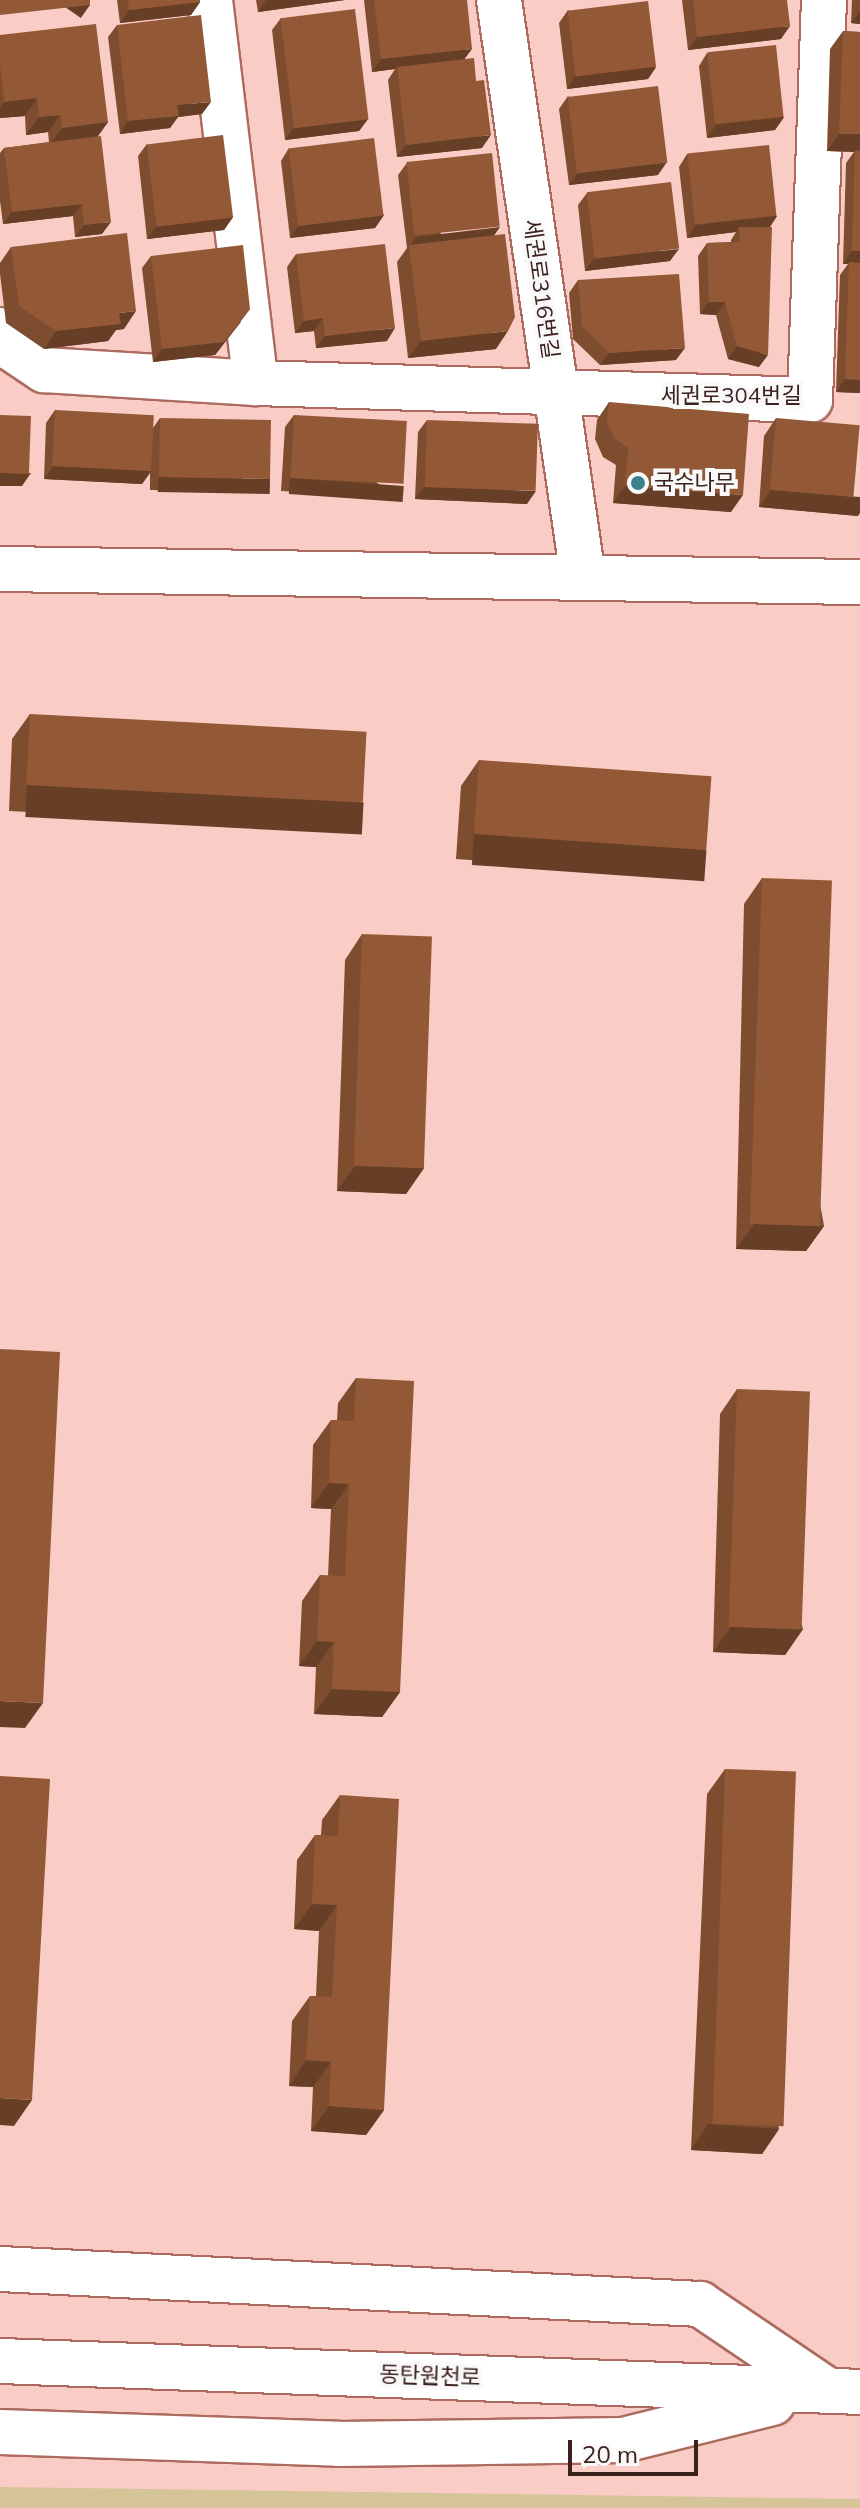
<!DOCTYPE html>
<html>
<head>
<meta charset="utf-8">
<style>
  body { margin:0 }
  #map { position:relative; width:860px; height:2508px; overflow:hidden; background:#f9ccc5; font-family:Mulish,"Noto Sans KR",sans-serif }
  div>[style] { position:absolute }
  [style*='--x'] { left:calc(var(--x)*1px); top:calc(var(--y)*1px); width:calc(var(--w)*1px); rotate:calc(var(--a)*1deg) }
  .green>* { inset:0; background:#d5c497 }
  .roads { filter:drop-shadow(2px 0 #ad6b60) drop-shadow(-2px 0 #ad6b60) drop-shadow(0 2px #ad6b60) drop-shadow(0 -2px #ad6b60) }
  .minor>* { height:44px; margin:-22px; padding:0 22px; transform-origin:22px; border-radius:22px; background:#fff }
  .secondary>* { height:44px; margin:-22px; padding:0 22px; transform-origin:22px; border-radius:22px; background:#fff }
  .wall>* { inset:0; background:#7e4d2f }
  .shaded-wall>* { inset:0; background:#673e26; transform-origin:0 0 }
  .building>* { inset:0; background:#935937; transform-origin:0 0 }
  .dots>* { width:22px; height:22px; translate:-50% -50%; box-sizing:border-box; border:4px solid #f9f9f9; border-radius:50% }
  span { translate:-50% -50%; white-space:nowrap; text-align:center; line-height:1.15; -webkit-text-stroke:8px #f9f9f9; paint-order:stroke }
  .street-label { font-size:22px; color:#3c211d }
  .poi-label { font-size:22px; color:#3c211d }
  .left { translate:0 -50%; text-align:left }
  .scale { position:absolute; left:568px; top:2440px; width:130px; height:36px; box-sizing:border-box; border:4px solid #3c211d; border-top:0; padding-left:10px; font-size:24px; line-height:28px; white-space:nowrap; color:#3c211d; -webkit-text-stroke:6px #f9f9f9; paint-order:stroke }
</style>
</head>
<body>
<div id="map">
  <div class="green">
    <div style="clip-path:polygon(0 2487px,860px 2499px,860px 2508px,0 2508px)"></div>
  </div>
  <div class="roads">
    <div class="minor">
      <div style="--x:210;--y:0;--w:386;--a:83.2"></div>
      <div style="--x:256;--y:383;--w:554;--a:1.76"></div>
      <div style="--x:810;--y:400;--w:400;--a:-88"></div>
      <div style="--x:499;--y:0;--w:583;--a:81.72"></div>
      <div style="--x:0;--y:330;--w:21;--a:59"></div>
      <div style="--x:11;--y:348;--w:40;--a:34"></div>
      <div style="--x:44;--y:370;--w:212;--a:3.5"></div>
      <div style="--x:0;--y:569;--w:860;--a:0.87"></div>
    </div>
    <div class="secondary">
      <div style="--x:0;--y:2269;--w:701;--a:2.86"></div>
      <div style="--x:700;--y:2304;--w:153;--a:34.1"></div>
      <div style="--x:0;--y:2361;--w:861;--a:2.06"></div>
      <div style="--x:0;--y:2432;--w:339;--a:2"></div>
      <div style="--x:339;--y:2444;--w:284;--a:-0.8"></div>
      <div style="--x:623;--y:2440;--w:154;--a:-13.9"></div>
    </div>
  </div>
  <div class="wall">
    <div style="clip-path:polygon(117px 0,200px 0,200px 2px,191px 15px,120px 23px)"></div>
    <div style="clip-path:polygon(256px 0,345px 0,258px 12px)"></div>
    <div style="clip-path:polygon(364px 0,467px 0,465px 59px,482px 148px,397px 157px,388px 80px,395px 69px,372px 72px)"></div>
    <div style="clip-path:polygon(682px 0,787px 0,781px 39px,688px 50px)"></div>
    <div style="clip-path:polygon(852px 0,860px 0,860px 24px,851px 23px)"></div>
    <div style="clip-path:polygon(568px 10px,656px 67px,648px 79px,567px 89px,559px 23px)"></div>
    <div style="clip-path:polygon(281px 18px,368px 119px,359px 131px,285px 140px,272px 30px)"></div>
    <div style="clip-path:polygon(117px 25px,202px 114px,178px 117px,170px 128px,120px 134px,108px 37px)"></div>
    <div style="clip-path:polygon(843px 31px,860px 32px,860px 393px,836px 392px,840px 275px,848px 264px,843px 264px,846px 163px,854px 152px,827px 151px,830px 49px)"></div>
    <div style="clip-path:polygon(0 35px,108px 122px,98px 136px,102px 234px,75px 237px,73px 216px,3px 224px,0 201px,0 153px,4px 148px,49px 142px,48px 132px,26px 135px,25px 116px,0 118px)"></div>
    <div style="clip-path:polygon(707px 53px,784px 117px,775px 130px,707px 138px,699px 66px)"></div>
    <div style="clip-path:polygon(568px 96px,658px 175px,569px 185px,559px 109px)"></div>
    <div style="clip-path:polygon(147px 144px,233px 217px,224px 230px,147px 239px,138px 156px)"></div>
    <div style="clip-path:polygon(289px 148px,384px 215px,375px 228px,290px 238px,281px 161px)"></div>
    <div style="clip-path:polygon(687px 154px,777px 216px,770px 227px,759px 367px,728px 359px,716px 315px,700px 314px,698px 256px,707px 243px,731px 242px,731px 240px,736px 232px,687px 238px,679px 167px)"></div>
    <div style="clip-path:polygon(407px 163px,496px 349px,408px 358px,397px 262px,407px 248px,398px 175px)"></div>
    <div style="clip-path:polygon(587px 193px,670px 261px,585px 271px,578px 205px)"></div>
    <div style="clip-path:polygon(11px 247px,124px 329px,116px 330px,108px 341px,44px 349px,6px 323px,0 274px,0 263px)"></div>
    <div style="clip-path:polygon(296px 254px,387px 341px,316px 348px,314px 331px,295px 333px,287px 267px)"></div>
    <div style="clip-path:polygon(151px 256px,241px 322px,215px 355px,153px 362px,142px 268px)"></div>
    <div style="clip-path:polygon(578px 280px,676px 360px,600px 365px,573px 339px,569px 293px)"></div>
    <div style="clip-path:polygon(609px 402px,731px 512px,613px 503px,616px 465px,603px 457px,595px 439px,597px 420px)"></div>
    <div style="clip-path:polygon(55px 410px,153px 428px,160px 418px,261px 492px,150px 490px,150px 473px,142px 484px,44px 479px,46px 423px)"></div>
    <div style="clip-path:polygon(294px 415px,396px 498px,281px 491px,285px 427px)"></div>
    <div style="clip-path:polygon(776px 418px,858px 516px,759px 507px,764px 436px)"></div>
    <div style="clip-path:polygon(427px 420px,527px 504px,415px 499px,418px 432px)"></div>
    <div style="clip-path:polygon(30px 714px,364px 803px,346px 828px,9px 811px,12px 739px)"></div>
    <div style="clip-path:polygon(479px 760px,706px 850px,688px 875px,456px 859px,461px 786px)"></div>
    <div style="clip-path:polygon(762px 878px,824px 1226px,806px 1251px,736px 1249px,744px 904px)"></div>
    <div style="clip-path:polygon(362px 934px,424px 1168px,406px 1194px,337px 1191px,345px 960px)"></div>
    <div style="clip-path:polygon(356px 1378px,400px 1692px,382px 1717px,314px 1714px,316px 1667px,299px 1666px,302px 1601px,320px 1575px,328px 1576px,331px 1509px,311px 1508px,313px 1445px,331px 1420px,337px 1420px,338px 1403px)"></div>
    <div style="clip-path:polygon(737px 1389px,803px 1629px,785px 1655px,713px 1652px,720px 1414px)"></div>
    <div style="clip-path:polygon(725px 1769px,779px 2129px,762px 2154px,691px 2150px,707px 1794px)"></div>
    <div style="clip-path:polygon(340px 1795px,384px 2110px,366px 2135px,311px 2131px,313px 2087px,289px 2086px,292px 2021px,310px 1996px,316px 1996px,319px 1931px,294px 1929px,297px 1860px,315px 1835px,321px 1835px,322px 1820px)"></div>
  </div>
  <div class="shaded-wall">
    <div style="clip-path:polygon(266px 0,345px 0,258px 12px)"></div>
    <div style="clip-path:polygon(200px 2px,191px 15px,120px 23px,129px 10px)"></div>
    <div style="left:90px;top:5px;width:16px;height:91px;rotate:125deg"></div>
    <div style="clip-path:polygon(860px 11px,860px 24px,851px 23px)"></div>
    <div style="clip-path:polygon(790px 26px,781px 39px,688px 50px,697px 37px)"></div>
    <div style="clip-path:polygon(472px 49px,463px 61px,397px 67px,395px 69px,372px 72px,381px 59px)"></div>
    <div style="clip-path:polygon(656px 67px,648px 79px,567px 89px,575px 76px)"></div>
    <div style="clip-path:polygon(37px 98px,25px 116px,0 118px,0 108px,4px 102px)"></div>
    <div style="clip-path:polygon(211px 102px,202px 114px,178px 117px,170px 128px,120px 134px,128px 121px,177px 105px)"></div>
    <div style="clip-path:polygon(60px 115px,48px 132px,26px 135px,39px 117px)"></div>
    <div style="clip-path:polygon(784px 117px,775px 130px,707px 138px,716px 125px)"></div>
    <div style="clip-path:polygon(368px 119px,359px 131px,285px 140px,294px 127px)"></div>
    <div style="clip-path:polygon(108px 122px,95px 140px,49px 145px,62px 128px)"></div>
    <div style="clip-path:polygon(839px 134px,860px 134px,860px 152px,827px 151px)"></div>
    <div style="clip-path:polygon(491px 135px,482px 148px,397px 157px,406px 145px)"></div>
    <div style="clip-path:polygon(667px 162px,658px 175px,569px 185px,578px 173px)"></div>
    <div style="clip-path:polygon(82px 204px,73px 216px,3px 224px,12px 212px)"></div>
    <div style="clip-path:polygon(384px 215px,375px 228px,290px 238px,298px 226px)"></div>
    <div style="clip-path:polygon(777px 216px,769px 228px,739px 227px,736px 232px,687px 238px,696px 225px)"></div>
    <div style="clip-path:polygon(233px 217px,224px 230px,147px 239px,156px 226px)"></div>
    <div style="clip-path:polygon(111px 222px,102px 234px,75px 237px,84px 225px)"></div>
    <div style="clip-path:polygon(500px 227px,491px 240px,409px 247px,416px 237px)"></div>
    <div style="clip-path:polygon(679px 249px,670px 261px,585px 271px,594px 258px)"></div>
    <div style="clip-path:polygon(852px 251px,860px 251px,860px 264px,843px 264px)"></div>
    <div style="clip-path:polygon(709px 302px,725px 302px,716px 315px,700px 314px)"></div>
    <div style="clip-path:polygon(250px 309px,215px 355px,153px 362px,162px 349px)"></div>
    <div style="clip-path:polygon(136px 311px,124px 329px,116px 330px,108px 341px,44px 349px,56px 331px,119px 313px)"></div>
    <div style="clip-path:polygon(323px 318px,314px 331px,295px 333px,304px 321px)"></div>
    <div style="clip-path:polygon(395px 328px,387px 341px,316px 348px,325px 336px)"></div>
    <div style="clip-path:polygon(508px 331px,496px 349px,408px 358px,421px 341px)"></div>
    <div style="clip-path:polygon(737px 346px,768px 355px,759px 367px,728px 359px)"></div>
    <div style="clip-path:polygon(685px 348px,676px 360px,600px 365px,609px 353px)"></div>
    <div style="clip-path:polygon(845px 379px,860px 380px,860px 393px,836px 392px)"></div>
    <div style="clip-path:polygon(53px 466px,151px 471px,142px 484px,44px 479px)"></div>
    <div style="clip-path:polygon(0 473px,31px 473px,22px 486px,0 486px)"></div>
    <div style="left:158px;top:477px;width:112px;height:15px;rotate:1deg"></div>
    <div style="left:290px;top:478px;width:114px;height:16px;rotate:4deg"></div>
    <div style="clip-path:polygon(625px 486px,743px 495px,731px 512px,613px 503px)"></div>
    <div style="clip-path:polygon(424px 487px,536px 491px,527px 504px,415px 499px)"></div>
    <div style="clip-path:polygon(771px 490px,860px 497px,860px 513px,858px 516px,759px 507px)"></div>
    <div style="left:27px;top:785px;width:337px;height:32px;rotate:3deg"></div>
    <div style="left:474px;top:834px;width:233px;height:31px;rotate:4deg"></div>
    <div style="clip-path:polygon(355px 1166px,424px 1168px,406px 1194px,337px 1191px)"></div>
    <div style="clip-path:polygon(754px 1224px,824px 1226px,806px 1251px,736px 1249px)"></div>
    <div style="clip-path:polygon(329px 1483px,349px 1484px,331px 1509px,311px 1508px)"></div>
    <div style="clip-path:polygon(731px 1627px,803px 1629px,785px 1655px,713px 1652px)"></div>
    <div style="clip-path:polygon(317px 1641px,334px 1642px,316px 1667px,299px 1666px)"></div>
    <div style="clip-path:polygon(332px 1689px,400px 1692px,382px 1717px,314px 1714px)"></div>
    <div style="clip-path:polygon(0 1701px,43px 1703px,25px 1728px,0 1727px)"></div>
    <div style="clip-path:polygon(312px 1904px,337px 1905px,319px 1931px,294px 1929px)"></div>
    <div style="clip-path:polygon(306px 2060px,331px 2062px,313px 2087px,289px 2086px)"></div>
    <div style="clip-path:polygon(0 2098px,32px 2100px,14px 2126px,0 2125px)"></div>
    <div style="clip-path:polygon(329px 2106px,384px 2110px,366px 2135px,311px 2131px)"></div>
    <div style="clip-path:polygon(708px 2124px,779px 2129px,762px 2154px,691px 2150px)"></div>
  </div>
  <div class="building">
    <div style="clip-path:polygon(0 0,90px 0,90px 5px,0 15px)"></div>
    <div style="clip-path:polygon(128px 0,200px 0,200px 2px,129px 10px)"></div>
    <div style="clip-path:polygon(374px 0,467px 0,472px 49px,381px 59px)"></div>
    <div style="clip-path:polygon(693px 0,787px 0,790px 26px,697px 37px)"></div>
    <div style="left:648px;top:1px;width:66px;height:81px;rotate:83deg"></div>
    <div style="left:355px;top:9px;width:111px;height:75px;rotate:83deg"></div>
    <div style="clip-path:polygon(201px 15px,211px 102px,177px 105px,179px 116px,128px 121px,117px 25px)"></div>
    <div style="clip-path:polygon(96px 24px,108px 122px,62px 128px,60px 115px,39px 117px,37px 98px,4px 102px,0 63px,0 35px)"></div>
    <div style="clip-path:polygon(843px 31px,860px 32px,860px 134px,839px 134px)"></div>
    <div style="left:776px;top:45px;width:72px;height:69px;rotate:84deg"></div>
    <div style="clip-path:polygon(474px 58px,476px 81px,484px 80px,491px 135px,406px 145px,397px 67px)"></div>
    <div style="left:658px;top:86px;width:77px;height:91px;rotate:83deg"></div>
    <div style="left:223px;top:135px;width:83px;height:77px;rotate:83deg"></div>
    <div style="clip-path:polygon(101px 136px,111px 222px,84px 225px,82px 204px,12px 212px,4px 148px)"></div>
    <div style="left:374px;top:138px;width:78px;height:86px;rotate:83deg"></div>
    <div style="left:769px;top:145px;width:71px;height:82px;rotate:84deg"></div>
    <div style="clip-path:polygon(855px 150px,860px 151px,860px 251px,852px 251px)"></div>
    <div style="left:492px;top:153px;width:74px;height:86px;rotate:84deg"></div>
    <div style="left:671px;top:182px;width:67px;height:85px;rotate:83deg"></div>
    <div style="clip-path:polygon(739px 227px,772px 227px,768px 355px,737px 346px,725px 302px,709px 302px,707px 243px,740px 242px)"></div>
    <div style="clip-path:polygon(127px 233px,136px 311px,119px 313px,121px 324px,56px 331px,19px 306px,11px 247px)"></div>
    <div style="clip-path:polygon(505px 234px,515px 317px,508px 331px,421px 341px,409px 245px)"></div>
    <div style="clip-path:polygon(385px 244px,395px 328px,325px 336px,323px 318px,304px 321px,296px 254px)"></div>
    <div style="clip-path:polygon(243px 245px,250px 309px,224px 342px,162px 349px,151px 256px)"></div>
    <div style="clip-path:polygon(849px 262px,860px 263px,860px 380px,845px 379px)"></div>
    <div style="clip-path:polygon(679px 274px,685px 348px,609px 353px,582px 326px,578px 280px)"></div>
    <div style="clip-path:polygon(609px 402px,749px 414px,743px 495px,625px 486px,628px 448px,615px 439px,607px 422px)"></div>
    <div style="left:55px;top:410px;width:99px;height:56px;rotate:3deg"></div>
    <div style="left:0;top:415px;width:31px;height:58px;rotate:2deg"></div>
    <div style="left:294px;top:415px;width:113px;height:63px;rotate:3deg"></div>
    <div style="left:160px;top:418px;width:111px;height:59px;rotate:1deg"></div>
    <div style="left:776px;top:418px;width:84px;height:72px;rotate:5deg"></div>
    <div style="left:427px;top:420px;width:111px;height:67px;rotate:2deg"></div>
    <div style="left:30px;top:714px;width:337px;height:71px;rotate:3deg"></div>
    <div style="left:479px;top:760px;width:233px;height:74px;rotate:4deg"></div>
    <div style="left:762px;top:878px;width:70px;height:346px;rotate:2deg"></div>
    <div style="left:362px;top:934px;width:70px;height:232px;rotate:2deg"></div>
    <div style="clip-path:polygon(0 1349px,60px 1352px,43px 1703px,0 1701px)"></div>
    <div style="clip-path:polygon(356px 1378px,414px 1381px,400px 1692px,332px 1689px,334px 1642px,317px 1641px,320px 1575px,345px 1576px,349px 1484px,329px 1483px,331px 1420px,354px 1421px)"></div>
    <div style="left:737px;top:1389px;width:73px;height:238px;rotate:2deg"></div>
    <div style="left:725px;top:1769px;width:71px;height:355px;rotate:2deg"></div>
    <div style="clip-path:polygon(0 1776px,50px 1779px,32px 2100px,0 2098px)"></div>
    <div style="clip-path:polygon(340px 1795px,399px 1799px,384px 2110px,329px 2106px,331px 2062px,306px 2060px,310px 1996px,332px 1997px,337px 1905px,312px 1904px,315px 1835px,338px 1836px)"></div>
  </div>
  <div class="dots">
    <div style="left:638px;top:483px;background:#3c828d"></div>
  </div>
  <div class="street-label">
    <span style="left:541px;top:289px;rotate:82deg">세권로316번길</span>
    <span style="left:731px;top:396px">세권로304번길</span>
    <span style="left:430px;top:2376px;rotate:2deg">동탄원천로</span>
  </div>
  <div class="poi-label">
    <span class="left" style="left:654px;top:483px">국수나무</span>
  </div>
  <div class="scale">20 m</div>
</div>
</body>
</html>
